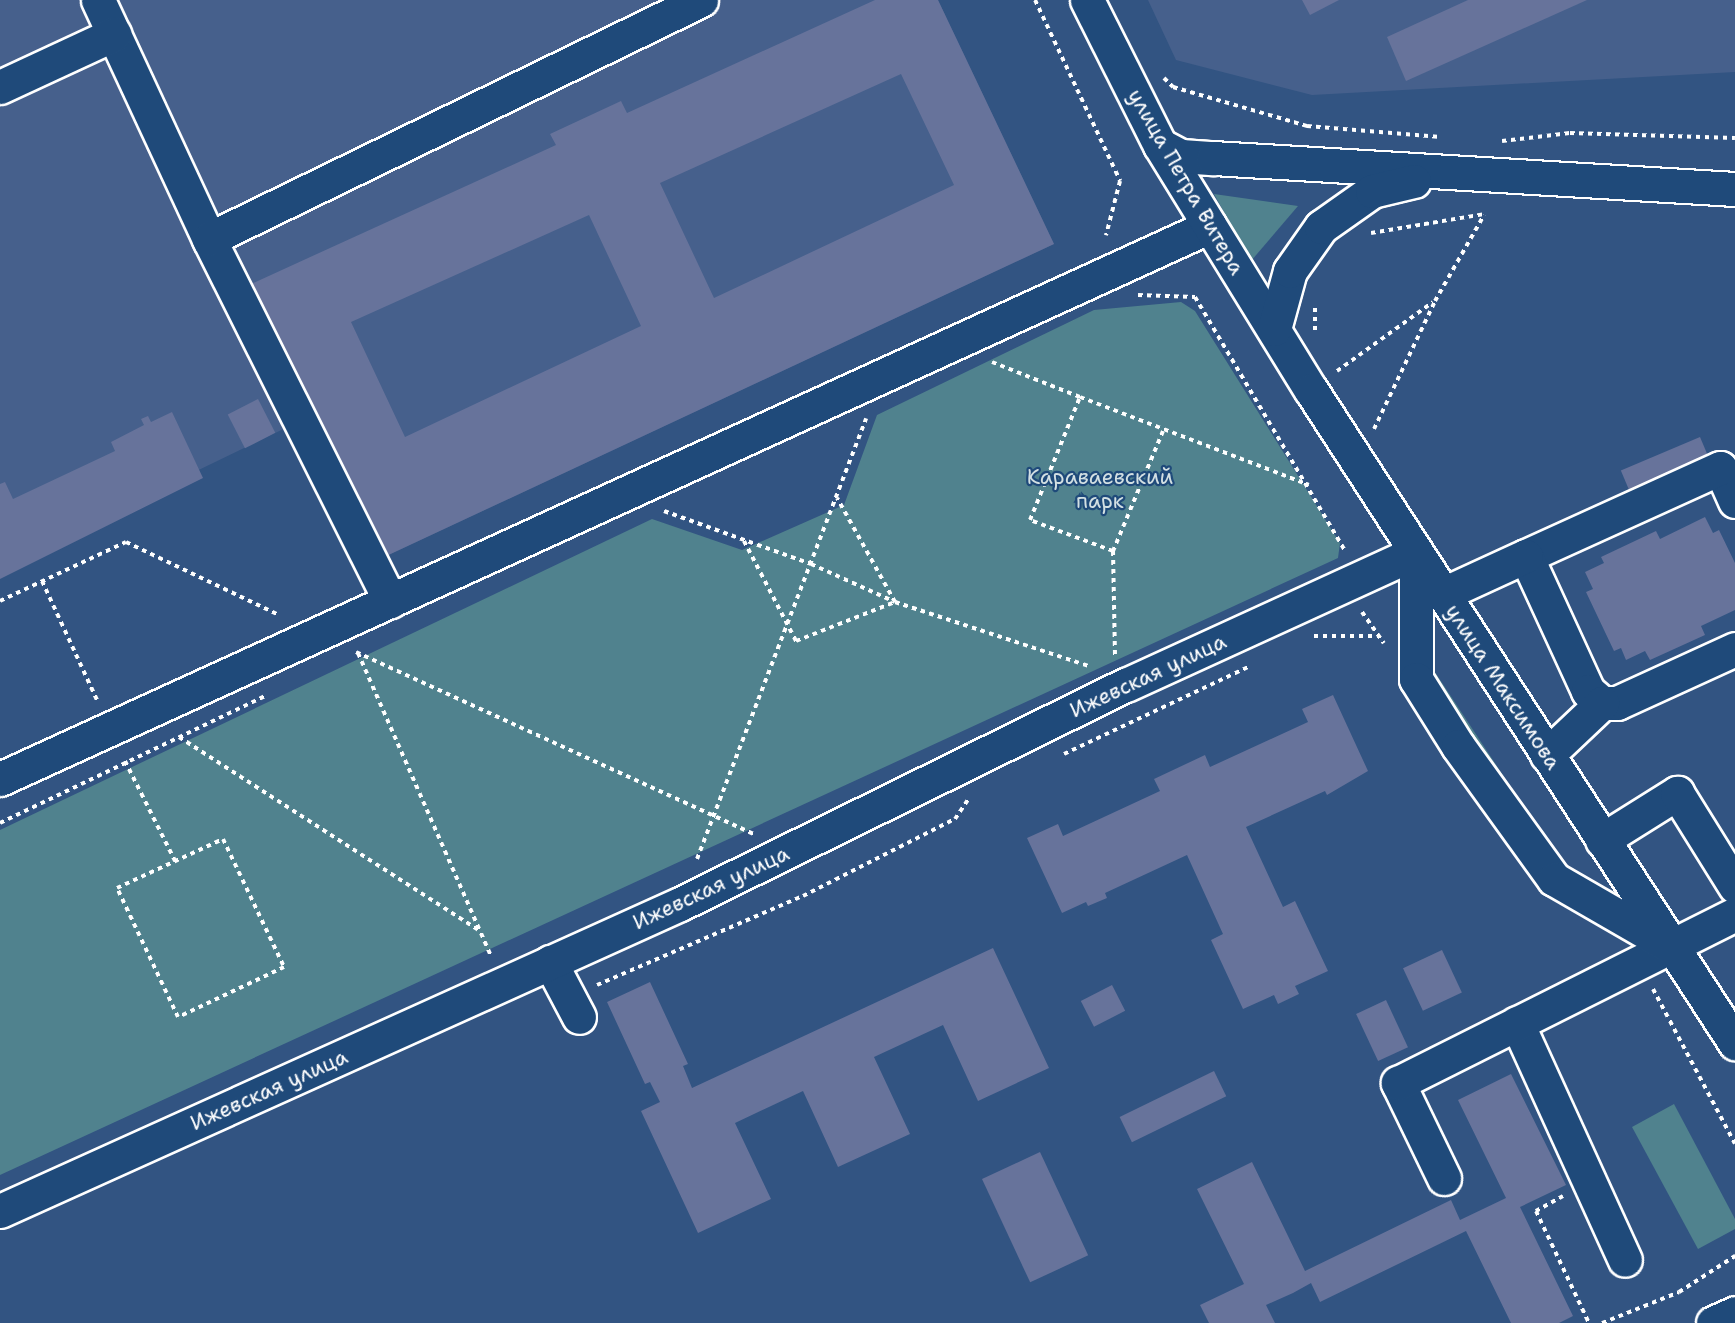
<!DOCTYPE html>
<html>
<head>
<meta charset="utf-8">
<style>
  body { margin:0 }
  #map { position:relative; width:1735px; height:1323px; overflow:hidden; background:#325482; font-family:"Shantell Sans",sans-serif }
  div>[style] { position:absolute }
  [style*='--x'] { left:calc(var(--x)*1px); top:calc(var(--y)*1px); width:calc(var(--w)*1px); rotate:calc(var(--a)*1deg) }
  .built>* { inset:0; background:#46608c }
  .green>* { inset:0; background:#50828e }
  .building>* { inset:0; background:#67739b; transform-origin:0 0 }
  .path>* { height:4px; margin-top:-2px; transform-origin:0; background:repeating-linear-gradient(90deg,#fff 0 4.5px,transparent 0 9px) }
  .roads { filter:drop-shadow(2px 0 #fff) drop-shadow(-2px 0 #fff) drop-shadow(0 2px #fff) drop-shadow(0 -2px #fff) }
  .minor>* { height:33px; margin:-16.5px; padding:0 16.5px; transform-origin:16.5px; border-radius:16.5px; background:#1f4a7a }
  .major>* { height:33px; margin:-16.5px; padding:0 16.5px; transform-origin:16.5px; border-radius:16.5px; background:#1f4a7a }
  span { translate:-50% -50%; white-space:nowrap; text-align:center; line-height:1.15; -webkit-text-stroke:4.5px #1f4a7a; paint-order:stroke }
  .street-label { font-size:21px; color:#fff }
  .park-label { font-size:21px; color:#d3e0e3 }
</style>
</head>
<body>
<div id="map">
  <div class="built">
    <div style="clip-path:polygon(0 0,938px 0,1054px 244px,382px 558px,302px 420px,0 566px)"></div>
    <div style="clip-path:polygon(1148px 0,1735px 0,1735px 72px,1312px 95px,1176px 60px)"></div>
  </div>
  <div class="green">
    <div style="clip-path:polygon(1214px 194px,1298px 206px,1251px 261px)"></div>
    <div style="clip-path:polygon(1181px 302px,1195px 311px,1340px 543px,1338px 558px,0 1175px,0 830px,652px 519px,742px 550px,844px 505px,877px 415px,1094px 310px)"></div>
    <div style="clip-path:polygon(1423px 654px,1576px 886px,1421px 674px)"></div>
    <div style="clip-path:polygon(1674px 1104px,1735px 1219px,1735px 1229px,1698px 1249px,1632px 1127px)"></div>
  </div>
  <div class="building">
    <div style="clip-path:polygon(evenodd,875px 0,938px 0,1054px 244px,382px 558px,251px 284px,556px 145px,550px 134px,621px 101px,627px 113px,875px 0,901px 74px,954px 185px,714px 298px,660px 183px,901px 74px,875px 0,589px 215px,641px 326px,405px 437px,351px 322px,589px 215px)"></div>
    <div style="clip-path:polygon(1302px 0,1339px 0,1310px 15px)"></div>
    <div style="clip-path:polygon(1468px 0,1587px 0,1406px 81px,1387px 37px)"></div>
    <div style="left:258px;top:399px;width:38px;height:34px;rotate:63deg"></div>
    <div style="clip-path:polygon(172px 412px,203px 478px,0 579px,0 484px,5px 482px,13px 499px,115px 451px,111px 442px,144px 425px,141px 419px,148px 416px,151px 422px)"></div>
    <div style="left:1700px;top:437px;width:23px;height:86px;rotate:67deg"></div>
    <div style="clip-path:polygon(1705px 517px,1713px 533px,1719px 530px,1735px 563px,1735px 610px,1701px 626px,1705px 635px,1650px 660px,1645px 651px,1626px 660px,1621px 648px,1614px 651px,1586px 592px,1593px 589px,1585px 572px,1604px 563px,1601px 557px,1656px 531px,1660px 539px)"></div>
    <div style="clip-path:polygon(1333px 695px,1368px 771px,1327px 795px,1325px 791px,1246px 827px,1283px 907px,1295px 901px,1328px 971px,1295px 986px,1299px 994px,1278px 1004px,1274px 995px,1243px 1009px,1211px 940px,1223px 934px,1187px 855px,1105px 893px,1107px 898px,1088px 906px,1086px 902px,1062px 913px,1027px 838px,1058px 824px,1063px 836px,1160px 791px,1154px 779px,1205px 755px,1210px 767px,1308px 722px,1302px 709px)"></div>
    <div style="clip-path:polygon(993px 948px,1049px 1068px,978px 1101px,943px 1025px,874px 1057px,910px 1134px,838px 1167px,803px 1091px,735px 1123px,771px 1199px,698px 1233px,641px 1111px,660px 1102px,650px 1082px,645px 1084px,607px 1002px,650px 982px,688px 1064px,683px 1066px,692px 1088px)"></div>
    <div style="left:1442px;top:950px;width:47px;height:43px;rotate:65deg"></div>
    <div style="left:1112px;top:985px;width:29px;height:35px;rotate:63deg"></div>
    <div style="left:1386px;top:1000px;width:52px;height:33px;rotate:65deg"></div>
    <div style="left:1214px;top:1071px;width:28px;height:105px;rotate:64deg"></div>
    <div style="clip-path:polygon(1511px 1074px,1566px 1185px,1520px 1207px,1573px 1316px,1559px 1323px,1511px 1323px,1466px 1231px,1320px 1302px,1311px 1283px,1293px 1293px,1266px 1305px,1275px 1323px,1209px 1323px,1200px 1305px,1244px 1284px,1197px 1189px,1252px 1162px,1305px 1271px,1451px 1200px,1460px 1220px,1506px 1198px,1458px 1100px)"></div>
    <div style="left:1040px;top:1152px;width:114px;height:64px;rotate:65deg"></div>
  </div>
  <div class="path">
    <div style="--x:1035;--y:0;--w:200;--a:64.8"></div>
    <div style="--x:1120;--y:181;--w:56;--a:104.5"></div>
    <div style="--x:1164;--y:78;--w:13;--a:45"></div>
    <div style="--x:1173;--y:87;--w:140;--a:16.2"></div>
    <div style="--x:1307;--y:126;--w:134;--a:4.7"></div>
    <div style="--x:1502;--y:141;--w:68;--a:-6.7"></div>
    <div style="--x:1570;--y:133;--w:165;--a:1.7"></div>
    <div style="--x:1371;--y:233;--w:116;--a:-9.5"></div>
    <div style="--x:1138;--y:295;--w:57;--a:2"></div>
    <div style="--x:1195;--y:297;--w:295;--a:59.4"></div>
    <div style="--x:1315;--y:308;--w:25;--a:90"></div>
    <div style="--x:992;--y:362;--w:95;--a:21.7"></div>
    <div style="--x:1337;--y:371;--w:118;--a:-35.7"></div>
    <div style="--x:1374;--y:429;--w:142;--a:-64.5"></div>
    <div style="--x:1435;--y:301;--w:99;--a:-60.3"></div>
    <div style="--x:1163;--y:431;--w:130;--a:112.6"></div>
    <div style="--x:1113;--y:551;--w:89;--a:-159.5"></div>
    <div style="--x:1030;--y:520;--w:133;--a:-67.9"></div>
    <div style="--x:1080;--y:397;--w:245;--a:21"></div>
    <div style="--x:664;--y:511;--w:156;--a:19.8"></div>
    <div style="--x:811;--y:564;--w:92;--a:24.3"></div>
    <div style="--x:895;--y:602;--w:206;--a:18.3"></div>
    <div style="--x:744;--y:541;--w:113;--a:62.5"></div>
    <div style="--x:796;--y:641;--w:106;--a:-21.5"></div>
    <div style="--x:895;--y:602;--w:119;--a:-119.1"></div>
    <div style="--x:1113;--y:551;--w:106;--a:88.9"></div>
    <div style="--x:42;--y:581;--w:131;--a:65.2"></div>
    <div style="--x:0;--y:601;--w:139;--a:-25.1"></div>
    <div style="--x:126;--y:542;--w:170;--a:25.5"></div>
    <div style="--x:1362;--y:612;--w:38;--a:55"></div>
    <div style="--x:1314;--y:636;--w:64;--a:0"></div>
    <div style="--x:356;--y:652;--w:437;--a:24.6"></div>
    <div style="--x:358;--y:653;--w:329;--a:66.3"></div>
    <div style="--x:179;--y:737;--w:356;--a:32.8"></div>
    <div style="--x:1064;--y:754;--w:206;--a:-25.3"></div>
    <div style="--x:125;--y:761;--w:112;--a:63.4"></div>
    <div style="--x:0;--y:823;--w:296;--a:-25.6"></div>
    <div style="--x:223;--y:839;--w:142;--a:64.5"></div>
    <div style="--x:284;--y:967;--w:117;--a:154.7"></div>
    <div style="--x:178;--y:1017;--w:143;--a:-115.3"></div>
    <div style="--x:117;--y:888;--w:117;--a:-24.8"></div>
    <div style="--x:697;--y:859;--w:472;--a:-69"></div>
    <div style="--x:597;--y:985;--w:224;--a:-23.4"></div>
    <div style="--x:803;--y:896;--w:170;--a:-26.9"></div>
    <div style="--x:955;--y:819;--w:23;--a:-56"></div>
    <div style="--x:1653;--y:989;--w:175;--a:62.1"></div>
    <div style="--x:1563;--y:1196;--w:31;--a:151"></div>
    <div style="--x:1536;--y:1211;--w:124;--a:64.7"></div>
    <div style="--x:1602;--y:1323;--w:83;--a:-21.9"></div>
    <div style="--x:1679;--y:1292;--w:67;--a:-32.7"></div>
  </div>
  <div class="roads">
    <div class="minor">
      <div style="--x:98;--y:0;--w:264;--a:65.1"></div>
      <div style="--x:209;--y:239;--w:405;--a:63.4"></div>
      <div style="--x:0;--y:87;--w:126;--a:-24.9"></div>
      <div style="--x:209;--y:239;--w:547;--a:-25.91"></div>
      <div style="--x:1735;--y:501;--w:36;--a:-114"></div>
      <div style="--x:1720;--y:468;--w:213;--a:155.6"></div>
      <div style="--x:1526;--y:556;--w:149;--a:65.3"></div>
      <div style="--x:1588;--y:691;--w:18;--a:41"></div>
      <div style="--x:1602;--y:703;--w:15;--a:0"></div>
      <div style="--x:1617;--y:703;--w:130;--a:-24.6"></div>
      <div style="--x:1443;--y:594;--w:91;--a:-24.6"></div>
      <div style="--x:1547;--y:755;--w:76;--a:-43.4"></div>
      <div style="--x:0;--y:779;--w:1330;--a:-24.56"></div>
      <div style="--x:1602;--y:840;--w:89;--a:-32.1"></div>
      <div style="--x:1677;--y:793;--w:110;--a:58.1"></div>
      <div style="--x:550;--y:962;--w:62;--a:62.2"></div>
      <div style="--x:1517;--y:1023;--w:260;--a:65.5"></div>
      <div style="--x:1444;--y:1178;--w:106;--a:-115.8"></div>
      <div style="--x:1398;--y:1083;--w:377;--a:-26.6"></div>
      <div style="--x:0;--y:1211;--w:746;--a:-24.3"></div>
      <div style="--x:680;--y:904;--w:497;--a:-26.2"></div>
      <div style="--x:1126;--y:685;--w:319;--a:-24.6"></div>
      <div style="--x:1416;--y:552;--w:127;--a:90"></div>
      <div style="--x:1416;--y:679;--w:79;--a:57.9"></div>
      <div style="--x:1458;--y:746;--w:164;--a:54.2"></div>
      <div style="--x:1554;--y:879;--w:134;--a:30"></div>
    </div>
    <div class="major">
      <div style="--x:1087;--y:0;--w:162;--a:63.3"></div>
      <div style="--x:1160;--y:145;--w:288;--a:58.4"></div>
      <div style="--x:1311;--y:390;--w:779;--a:57"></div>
      <div style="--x:1160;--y:145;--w:24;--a:28"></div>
      <div style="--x:1181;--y:156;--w:32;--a:4"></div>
      <div style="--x:1213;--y:158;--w:523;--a:3.4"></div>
      <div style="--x:1274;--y:329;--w:60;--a:-74.6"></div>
      <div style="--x:1290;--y:271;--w:54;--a:-54.8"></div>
      <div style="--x:1321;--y:227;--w:62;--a:-35.2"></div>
      <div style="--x:1372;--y:191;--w:43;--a:-13.4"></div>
      <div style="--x:1713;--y:1323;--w:24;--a:-24"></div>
    </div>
  </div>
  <div class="street-label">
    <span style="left:1186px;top:182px;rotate:60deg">улица Петра Витера</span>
    <span style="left:1148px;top:676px;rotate:-25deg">Ижевская улица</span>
    <span style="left:1503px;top:687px;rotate:57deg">улица Максимова</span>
    <span style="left:711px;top:888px;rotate:-25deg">Ижевская улица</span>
    <span style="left:269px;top:1090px;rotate:-24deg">Ижевская улица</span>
  </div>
  <div class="park-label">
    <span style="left:1100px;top:489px">Караваевский<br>парк</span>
  </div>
</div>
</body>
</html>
